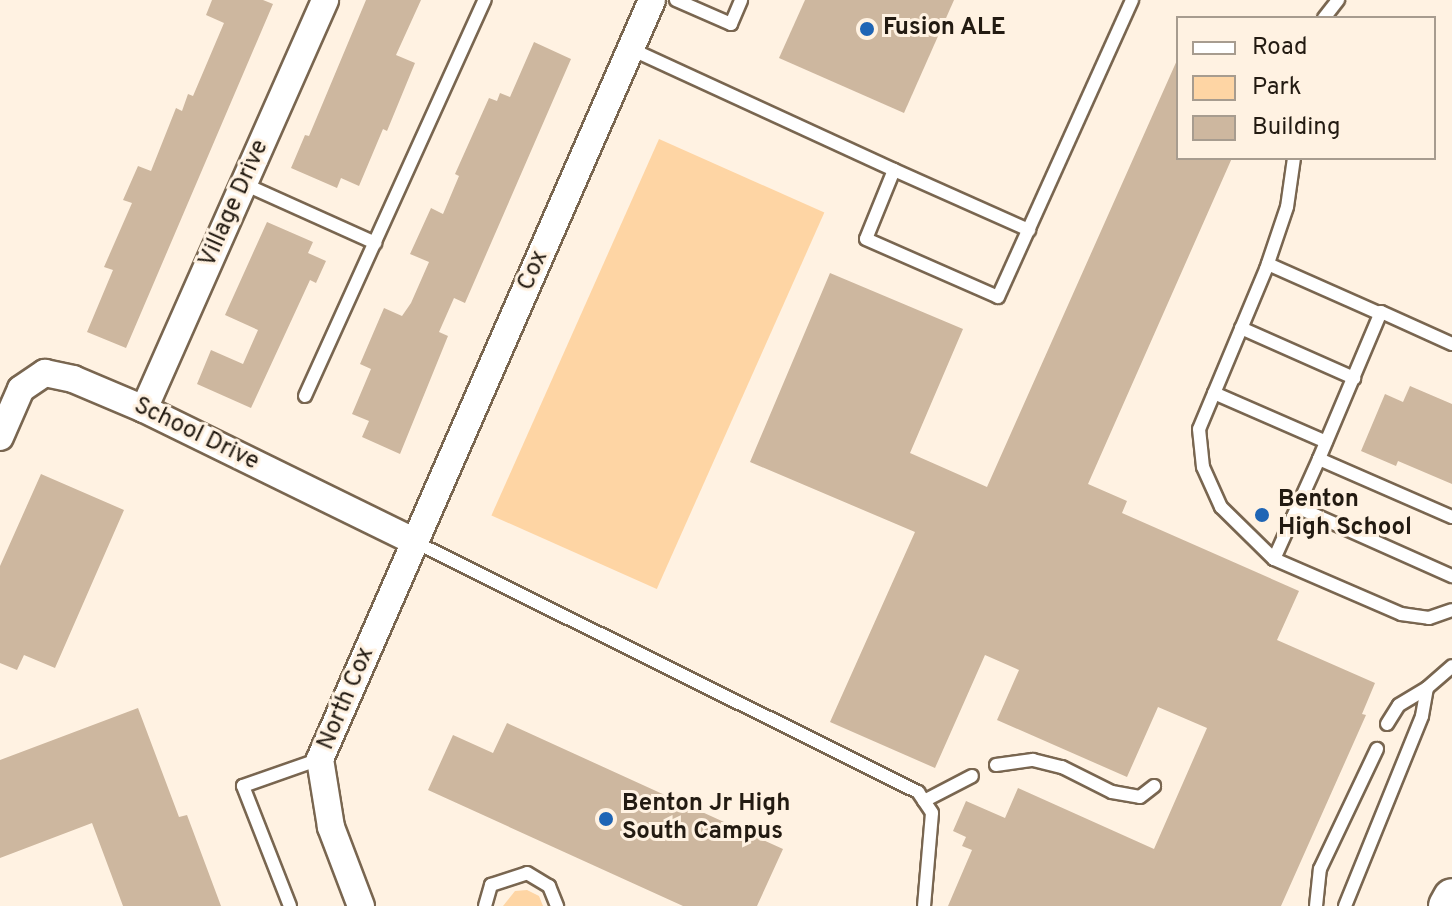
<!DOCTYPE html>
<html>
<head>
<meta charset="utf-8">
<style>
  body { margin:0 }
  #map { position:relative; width:1452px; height:906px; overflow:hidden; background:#fff2e2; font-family:Overpass,sans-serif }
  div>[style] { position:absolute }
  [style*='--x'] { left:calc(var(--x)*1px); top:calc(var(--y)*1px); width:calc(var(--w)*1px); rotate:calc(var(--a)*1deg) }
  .green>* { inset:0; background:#fed5a4; transform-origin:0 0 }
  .building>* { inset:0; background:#cdb79f }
  .roads { filter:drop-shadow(2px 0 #796650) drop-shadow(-2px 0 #796650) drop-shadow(0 2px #796650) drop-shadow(0 -2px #796650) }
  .lane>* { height:12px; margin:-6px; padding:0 6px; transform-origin:6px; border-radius:6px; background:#fff }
  .street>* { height:26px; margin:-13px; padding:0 13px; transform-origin:13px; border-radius:13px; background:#fff }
  .secondary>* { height:36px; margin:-18px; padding:0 18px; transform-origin:18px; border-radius:18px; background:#fff }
  .dots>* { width:22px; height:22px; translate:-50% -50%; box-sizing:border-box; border:4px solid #fff2e2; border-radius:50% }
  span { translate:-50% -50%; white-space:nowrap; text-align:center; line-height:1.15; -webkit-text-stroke:6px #fff2e2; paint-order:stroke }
  .poi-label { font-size:24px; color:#231b12; font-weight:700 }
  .left { translate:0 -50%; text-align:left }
  .street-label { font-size:24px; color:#231b12 }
  .legend { position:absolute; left:1176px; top:16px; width:260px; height:144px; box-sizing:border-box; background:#fff2e2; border:2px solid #a79c8f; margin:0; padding:10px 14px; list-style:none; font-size:24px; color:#231b12 }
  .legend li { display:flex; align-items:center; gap:16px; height:40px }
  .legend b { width:40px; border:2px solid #a79c8f }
</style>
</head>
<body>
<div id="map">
  <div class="green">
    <div style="left:659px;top:139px;width:181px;height:412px;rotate:24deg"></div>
    <div style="clip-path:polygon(527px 890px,539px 896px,543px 906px,503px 906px,515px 891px)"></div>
  </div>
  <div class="building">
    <div style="clip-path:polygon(212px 0,263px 0,273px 4px,126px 348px,87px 332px,113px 270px,104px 267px,132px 203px,123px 200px,138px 166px,151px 171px,176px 108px,182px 111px,188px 94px,193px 96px,224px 23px,206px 15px)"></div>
    <div style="clip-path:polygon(366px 0,421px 0,396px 55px,415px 63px,387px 131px,383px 129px,359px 186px,341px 178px,337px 188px,291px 168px,305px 135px,309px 136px)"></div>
    <div style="clip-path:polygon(805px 0,954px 0,904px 113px,779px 58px)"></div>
    <div style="clip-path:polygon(534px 42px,571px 59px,465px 303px,454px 298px,439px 332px,448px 336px,400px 454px,362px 437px,369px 421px,352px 414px,371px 369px,360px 364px,384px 308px,402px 316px,411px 303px,429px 262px,410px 254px,431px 208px,443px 214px,459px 176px,455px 174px,489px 98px,497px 101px,500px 93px,510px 97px)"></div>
    <div style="clip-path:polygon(1178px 58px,1178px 158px,1232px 158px,1088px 484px,1127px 501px,1122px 513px,1299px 591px,1277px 640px,1375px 683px,1362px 714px,1366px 715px,1281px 906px,948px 906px,972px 850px,962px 846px,966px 837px,953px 831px,966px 801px,1005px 818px,1018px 788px,1154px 849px,1207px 728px,1158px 707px,1127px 777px,997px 720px,1019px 670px,985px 655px,935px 768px,830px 722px,915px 532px,750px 462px,830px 273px,963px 329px,910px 453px,987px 487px)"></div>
    <div style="clip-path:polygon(267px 222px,313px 242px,308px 253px,326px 261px,316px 283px,310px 280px,251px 408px,197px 384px,211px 350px,243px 364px,258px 330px,225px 315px)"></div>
    <div style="clip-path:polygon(1410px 386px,1452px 404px,1452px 484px,1398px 461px,1396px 466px,1361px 451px,1385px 394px,1403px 402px)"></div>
    <div style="clip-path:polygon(41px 474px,124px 510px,55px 668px,24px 655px,17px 670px,0 663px,0 566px)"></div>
    <div style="clip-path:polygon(138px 708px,179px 817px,187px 815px,221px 906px,123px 906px,92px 823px,0 858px,0 760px)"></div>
    <div style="clip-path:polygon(507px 723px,783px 849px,757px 906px,683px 906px,428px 790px,453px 735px,493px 753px)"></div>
  </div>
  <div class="roads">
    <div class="lane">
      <div style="--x:676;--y:0;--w:60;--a:23.6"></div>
      <div style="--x:731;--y:24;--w:26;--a:-67"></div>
      <div style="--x:1324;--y:18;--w:23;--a:-52"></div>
      <div style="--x:631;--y:49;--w:289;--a:24.7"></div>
      <div style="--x:894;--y:170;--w:74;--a:112.1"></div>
      <div style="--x:866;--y:239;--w:144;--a:23.7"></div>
      <div style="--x:998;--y:297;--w:326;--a:-65.7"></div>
      <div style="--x:1294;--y:158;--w:49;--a:98.1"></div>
      <div style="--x:1287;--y:207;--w:65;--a:108.7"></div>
      <div style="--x:1266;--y:269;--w:173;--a:112.7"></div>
      <div style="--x:1199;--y:429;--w:38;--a:84"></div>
      <div style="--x:1203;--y:467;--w:44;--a:65.8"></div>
      <div style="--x:1221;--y:507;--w:74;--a:44.5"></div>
      <div style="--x:1274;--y:559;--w:138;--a:23.4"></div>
      <div style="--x:1401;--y:614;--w:28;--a:8"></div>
      <div style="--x:1429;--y:618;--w:24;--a:-19"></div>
      <div style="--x:894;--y:170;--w:148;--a:24"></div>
      <div style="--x:244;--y:184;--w:144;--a:24.2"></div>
      <div style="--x:1268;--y:264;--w:124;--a:23.9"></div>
      <div style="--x:1241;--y:328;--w:124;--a:23.9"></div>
      <div style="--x:1452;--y:344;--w:78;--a:-155.7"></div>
      <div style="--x:1381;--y:312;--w:160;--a:112.9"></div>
      <div style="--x:1319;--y:459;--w:145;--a:23.6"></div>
      <div style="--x:1214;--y:393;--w:122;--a:23.6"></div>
      <div style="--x:305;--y:396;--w:435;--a:-65.6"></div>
      <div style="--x:1297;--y:507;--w:170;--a:24"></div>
      <div style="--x:415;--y:542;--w:562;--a:26.43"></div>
      <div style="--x:918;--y:792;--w:25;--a:56"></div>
      <div style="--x:932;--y:813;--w:93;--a:94.9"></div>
      <div style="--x:1274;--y:559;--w:110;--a:-65.8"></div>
      <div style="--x:1387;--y:724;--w:22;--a:-58"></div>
      <div style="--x:1399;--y:705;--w:33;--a:-31"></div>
      <div style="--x:996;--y:765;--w:37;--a:-8"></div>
      <div style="--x:1033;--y:760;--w:30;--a:14"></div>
      <div style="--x:1062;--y:767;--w:56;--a:26.6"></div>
      <div style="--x:1112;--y:792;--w:28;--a:10"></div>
      <div style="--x:1140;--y:797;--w:18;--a:-38"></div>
      <div style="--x:924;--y:801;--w:54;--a:-27.5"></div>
      <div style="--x:290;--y:906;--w:129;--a:-111.4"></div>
      <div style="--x:243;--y:786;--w:82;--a:-19.3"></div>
      <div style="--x:485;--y:906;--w:22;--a:-74"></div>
      <div style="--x:491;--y:885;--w:38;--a:-18"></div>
      <div style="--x:527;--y:873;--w:26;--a:31"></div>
      <div style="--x:549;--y:886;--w:22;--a:68"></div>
      <div style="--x:1316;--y:906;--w:37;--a:-84"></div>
      <div style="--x:1320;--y:869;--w:133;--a:-64.6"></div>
      <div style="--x:1345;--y:906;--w:205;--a:-67.9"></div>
      <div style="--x:1422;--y:716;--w:28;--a:-80"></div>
      <div style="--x:1427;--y:688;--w:33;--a:-41"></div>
    </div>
    <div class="street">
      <div style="--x:144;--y:409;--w:447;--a:-66.1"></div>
      <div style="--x:0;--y:437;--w:52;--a:-66.4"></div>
      <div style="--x:21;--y:389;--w:29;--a:-34"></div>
      <div style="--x:45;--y:373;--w:29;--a:12"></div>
      <div style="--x:73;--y:379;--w:77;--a:22.9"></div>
      <div style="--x:144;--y:409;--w:302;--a:26.1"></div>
      <div style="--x:361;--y:906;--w:85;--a:-110.8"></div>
      <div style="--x:331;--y:827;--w:69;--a:-99.2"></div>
      <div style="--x:320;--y:759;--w:828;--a:-66.37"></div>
    </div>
    <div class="secondary">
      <div style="--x:1447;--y:906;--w:10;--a:-61"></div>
    </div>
  </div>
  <div class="dots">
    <div style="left:867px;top:29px;background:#1f65b5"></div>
    <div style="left:1262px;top:515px;background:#1f65b5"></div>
    <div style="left:606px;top:819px;background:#1f65b5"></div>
  </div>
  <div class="poi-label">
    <span class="left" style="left:883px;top:29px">Fusion ALE</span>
    <span class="left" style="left:1278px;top:515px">Benton<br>High School</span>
    <span class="left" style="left:622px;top:819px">Benton Jr High<br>South Campus</span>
  </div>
  <div class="street-label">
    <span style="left:235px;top:204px;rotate:-66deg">Village Drive</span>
    <span style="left:534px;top:271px;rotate:-66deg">Cox</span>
    <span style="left:196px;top:435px;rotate:26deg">School Drive</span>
    <span style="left:347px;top:699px;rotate:-67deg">North Cox</span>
  </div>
  <ul class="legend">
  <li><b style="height:10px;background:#fff"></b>Road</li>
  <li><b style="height:22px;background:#fed5a4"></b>Park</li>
  <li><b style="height:22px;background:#cdb79f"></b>Building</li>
  </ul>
</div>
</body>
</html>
